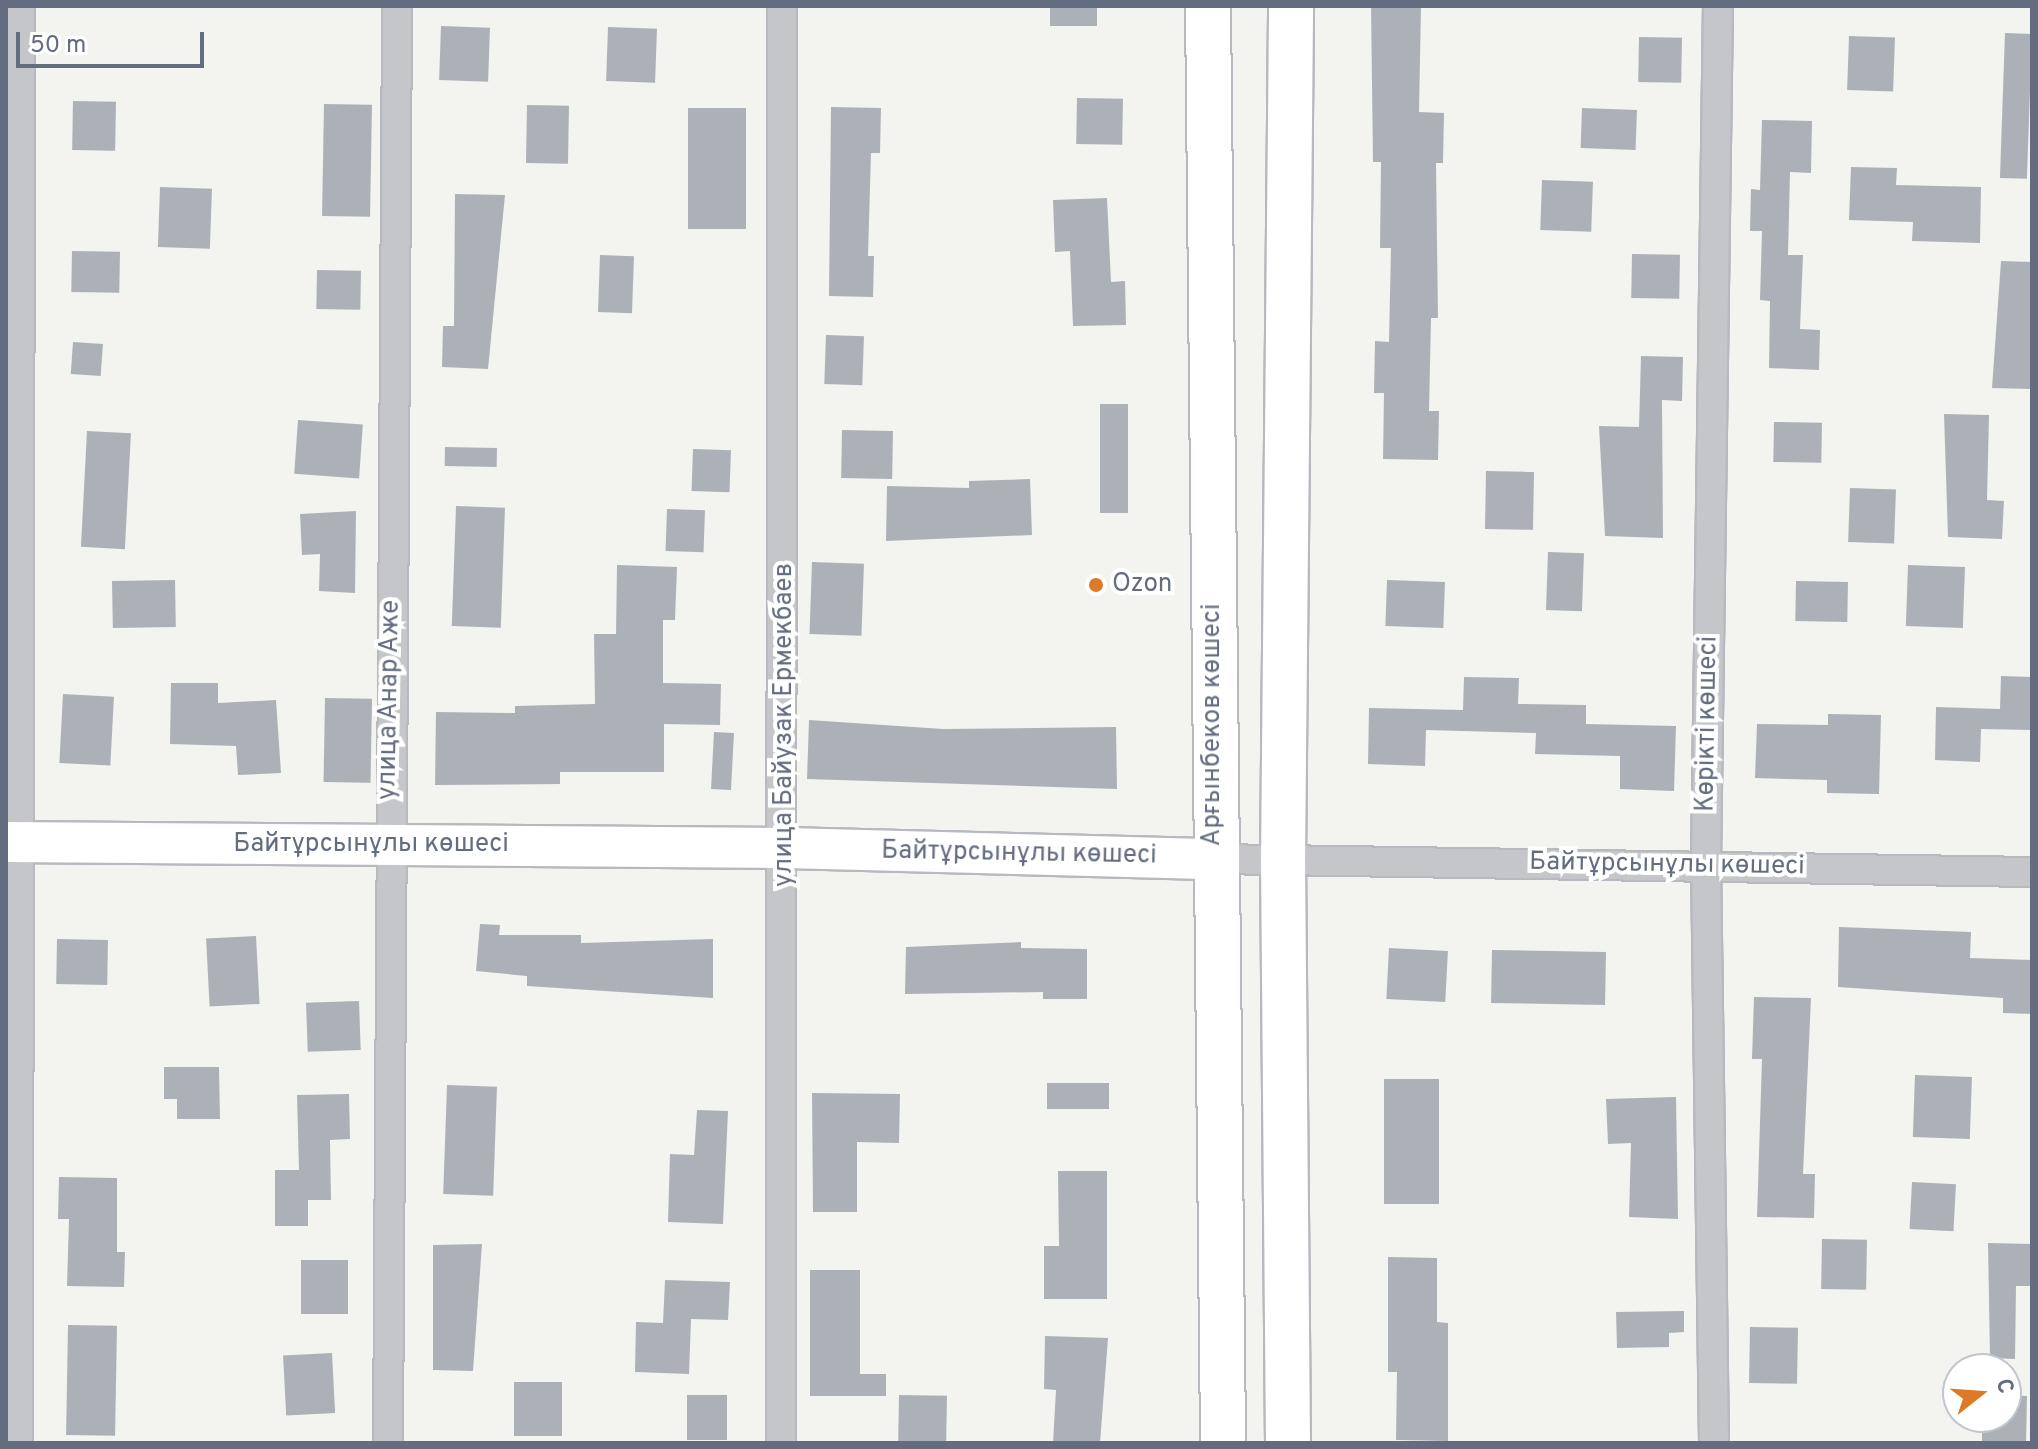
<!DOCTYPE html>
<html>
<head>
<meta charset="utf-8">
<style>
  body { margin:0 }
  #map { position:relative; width:2038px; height:1449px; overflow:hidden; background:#f3f4f0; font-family:Overpass,sans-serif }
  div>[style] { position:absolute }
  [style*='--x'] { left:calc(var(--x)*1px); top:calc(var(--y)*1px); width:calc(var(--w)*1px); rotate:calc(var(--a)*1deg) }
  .building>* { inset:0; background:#acb1b7; transform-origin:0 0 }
  .roads { filter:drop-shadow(2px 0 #b6b9be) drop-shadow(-2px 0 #b6b9be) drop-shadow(0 2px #b6b9be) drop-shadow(0 -2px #b6b9be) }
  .street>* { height:28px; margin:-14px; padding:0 14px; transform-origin:14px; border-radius:14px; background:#c4c6ca }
  .secondary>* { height:40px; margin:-20px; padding:0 20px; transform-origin:20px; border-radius:20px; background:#fff }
  .primary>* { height:44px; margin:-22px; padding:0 22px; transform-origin:22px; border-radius:22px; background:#fff }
  .dots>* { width:22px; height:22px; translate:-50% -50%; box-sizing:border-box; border:4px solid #fff; border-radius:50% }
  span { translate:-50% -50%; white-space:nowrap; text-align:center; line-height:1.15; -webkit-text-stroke:8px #fff; paint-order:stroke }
  .poi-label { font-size:26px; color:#646d80 }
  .left { translate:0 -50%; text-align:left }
  .street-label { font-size:26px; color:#646d80 }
  .frame { position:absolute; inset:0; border:8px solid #646d80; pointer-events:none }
  .north { position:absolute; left:1942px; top:1353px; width:80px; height:80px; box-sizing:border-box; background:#fff; border:2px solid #c1c5cc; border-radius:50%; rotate:73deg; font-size:22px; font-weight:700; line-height:32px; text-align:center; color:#646d80 }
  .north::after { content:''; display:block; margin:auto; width:28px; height:36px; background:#dc7a27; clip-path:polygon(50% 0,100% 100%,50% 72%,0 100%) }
  .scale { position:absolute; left:16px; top:32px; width:188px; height:36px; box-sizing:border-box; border:4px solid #646d80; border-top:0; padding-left:10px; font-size:24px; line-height:28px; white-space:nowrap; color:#646d80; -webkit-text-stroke:6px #fff; paint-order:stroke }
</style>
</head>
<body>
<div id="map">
  <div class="building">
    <div style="left:1050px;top:6px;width:47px;height:20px"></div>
    <div style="clip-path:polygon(1371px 6px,1421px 6px,1419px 112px,1444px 113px,1443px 163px,1436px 163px,1438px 318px,1431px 318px,1429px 411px,1439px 411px,1438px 460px,1383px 459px,1384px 393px,1374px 393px,1375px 341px,1389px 342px,1391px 248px,1380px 248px,1381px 162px,1373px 162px)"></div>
    <div style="left:441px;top:26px;width:49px;height:54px;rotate:2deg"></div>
    <div style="left:608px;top:27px;width:49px;height:54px;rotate:2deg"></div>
    <div style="left:2005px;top:33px;width:27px;height:145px;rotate:2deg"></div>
    <div style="left:1849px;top:36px;width:46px;height:54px;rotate:2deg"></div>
    <div style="left:1639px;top:37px;width:43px;height:45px;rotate:1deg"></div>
    <div style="left:1077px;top:98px;width:46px;height:46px;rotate:1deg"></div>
    <div style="left:73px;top:101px;width:43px;height:49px;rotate:1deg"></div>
    <div style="left:324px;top:104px;width:48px;height:112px;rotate:1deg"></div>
    <div style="left:527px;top:105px;width:42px;height:58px;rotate:1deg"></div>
    <div style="clip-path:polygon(831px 107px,881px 108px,880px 153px,871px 153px,868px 256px,874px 256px,873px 297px,829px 296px)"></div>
    <div style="left:688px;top:108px;width:58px;height:121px"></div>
    <div style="left:1582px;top:108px;width:55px;height:40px;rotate:2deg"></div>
    <div style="clip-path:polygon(1762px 120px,1812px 121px,1811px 173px,1790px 172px,1788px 255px,1803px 255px,1800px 329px,1820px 330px,1819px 370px,1769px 368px,1770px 301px,1760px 300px,1762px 231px,1750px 231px,1751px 189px,1760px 190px)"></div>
    <div style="clip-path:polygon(1851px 167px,1897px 168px,1896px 185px,1981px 187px,1980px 243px,1912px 241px,1913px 222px,1849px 220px)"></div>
    <div style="left:1542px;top:180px;width:51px;height:50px;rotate:2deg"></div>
    <div style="left:160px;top:187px;width:52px;height:60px;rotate:2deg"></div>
    <div style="clip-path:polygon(455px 194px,505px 195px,488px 369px,442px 367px,443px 326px,454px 326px)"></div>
    <div style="clip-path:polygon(1107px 198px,1111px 282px,1125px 281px,1126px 325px,1073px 326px,1070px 251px,1055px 252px,1053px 200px)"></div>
    <div style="left:72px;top:251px;width:48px;height:41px;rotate:1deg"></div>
    <div style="left:1632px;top:254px;width:48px;height:44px;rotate:1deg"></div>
    <div style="left:600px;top:255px;width:34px;height:57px;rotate:2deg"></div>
    <div style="clip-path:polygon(2001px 261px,2032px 262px,2032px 389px,1992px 388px)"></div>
    <div style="left:317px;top:270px;width:44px;height:39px;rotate:1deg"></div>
    <div style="left:826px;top:335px;width:38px;height:49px;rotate:2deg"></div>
    <div style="left:73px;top:342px;width:30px;height:32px;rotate:4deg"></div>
    <div style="clip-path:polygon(1641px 356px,1683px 357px,1682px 401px,1662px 400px,1663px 538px,1605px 536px,1599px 426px,1639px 427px)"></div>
    <div style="left:1100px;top:404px;width:28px;height:109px"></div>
    <div style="clip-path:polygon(1944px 414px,1989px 415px,1987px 500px,2004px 501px,2002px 539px,1948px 537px)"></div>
    <div style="left:298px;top:420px;width:65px;height:54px;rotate:4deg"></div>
    <div style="left:1774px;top:422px;width:48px;height:40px;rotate:1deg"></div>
    <div style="left:842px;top:430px;width:51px;height:48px;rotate:1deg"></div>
    <div style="left:87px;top:431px;width:44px;height:116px;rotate:3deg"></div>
    <div style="left:445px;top:447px;width:52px;height:19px;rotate:1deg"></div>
    <div style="left:693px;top:449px;width:38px;height:42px;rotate:2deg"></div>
    <div style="left:1486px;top:471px;width:48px;height:58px;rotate:1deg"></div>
    <div style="clip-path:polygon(1030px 479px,1032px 535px,886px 541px,887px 486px,969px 488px,969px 481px)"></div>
    <div style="left:1850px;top:488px;width:46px;height:54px;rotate:2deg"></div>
    <div style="left:456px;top:506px;width:49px;height:120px;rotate:2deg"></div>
    <div style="left:667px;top:509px;width:38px;height:42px;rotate:2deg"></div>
    <div style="clip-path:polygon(356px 511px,355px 593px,319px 591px,320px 554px,302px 555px,300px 514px)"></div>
    <div style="left:1548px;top:552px;width:36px;height:58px;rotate:2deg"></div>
    <div style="left:812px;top:562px;width:52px;height:72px;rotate:2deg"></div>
    <div style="clip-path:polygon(617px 565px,677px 567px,675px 620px,663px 620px,663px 683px,721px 684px,720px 725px,664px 724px,664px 772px,560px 772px,560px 784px,435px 785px,436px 712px,515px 713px,515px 706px,595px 704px,594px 634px,616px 634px)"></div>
    <div style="left:1908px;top:565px;width:57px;height:61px;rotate:2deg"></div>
    <div style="left:175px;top:580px;width:47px;height:63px;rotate:89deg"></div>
    <div style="left:1387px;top:580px;width:58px;height:46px;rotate:2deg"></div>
    <div style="left:1796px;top:581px;width:52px;height:40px;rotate:1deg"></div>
    <div style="clip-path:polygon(2001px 676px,2032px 677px,2032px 730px,1981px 729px,1980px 762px,1935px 760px,1936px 707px,2000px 709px)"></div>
    <div style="clip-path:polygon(1464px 677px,1519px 678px,1518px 704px,1586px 705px,1586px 724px,1676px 726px,1674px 791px,1620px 789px,1620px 756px,1535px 754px,1536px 733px,1426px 730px,1425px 766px,1368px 764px,1369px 708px,1463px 710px)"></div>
    <div style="clip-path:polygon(171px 683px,218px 683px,218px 703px,276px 700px,281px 773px,238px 775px,236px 746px,170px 744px)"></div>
    <div style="left:63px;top:694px;width:51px;height:69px;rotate:3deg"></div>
    <div style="left:325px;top:698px;width:47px;height:84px;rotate:1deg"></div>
    <div style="clip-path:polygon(1828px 714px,1881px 715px,1879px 794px,1827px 793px,1827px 780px,1755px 778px,1757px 724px,1828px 725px)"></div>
    <div style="clip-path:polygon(809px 720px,943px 729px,1116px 727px,1117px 789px,807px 779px)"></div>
    <div style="left:714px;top:732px;width:20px;height:57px;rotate:3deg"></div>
    <div style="clip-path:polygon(480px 924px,500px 925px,499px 935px,581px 935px,581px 943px,713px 939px,713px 998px,527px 986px,527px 976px,476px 971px)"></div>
    <div style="clip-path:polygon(1839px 927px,1971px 932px,1970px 958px,2032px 960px,2032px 1014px,2003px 1013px,2003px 998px,1838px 987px)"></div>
    <div style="left:256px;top:936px;width:68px;height:50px;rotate:87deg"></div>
    <div style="left:57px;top:939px;width:51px;height:45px;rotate:1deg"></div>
    <div style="clip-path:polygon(1021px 942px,1021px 948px,1087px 949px,1087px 999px,1043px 999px,1043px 992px,905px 994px,906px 947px)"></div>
    <div style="left:1389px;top:948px;width:59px;height:51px;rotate:3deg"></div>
    <div style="left:1492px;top:950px;width:114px;height:53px;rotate:1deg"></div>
    <div style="clip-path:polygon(1754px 997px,1811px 998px,1803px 1174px,1815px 1174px,1814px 1218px,1757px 1217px,1762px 1059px,1752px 1059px)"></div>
    <div style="left:359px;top:1001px;width:49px;height:53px;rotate:88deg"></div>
    <div style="clip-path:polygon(164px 1067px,219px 1067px,220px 1119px,177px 1119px,177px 1099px,164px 1099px)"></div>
    <div style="left:1915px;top:1075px;width:57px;height:62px;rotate:2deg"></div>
    <div style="left:1384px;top:1079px;width:55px;height:125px"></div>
    <div style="left:1047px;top:1083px;width:62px;height:26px"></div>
    <div style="left:447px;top:1085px;width:50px;height:109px;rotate:2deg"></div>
    <div style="clip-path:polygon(812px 1093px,900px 1094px,899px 1143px,857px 1142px,857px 1212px,813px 1212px)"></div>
    <div style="clip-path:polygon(349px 1094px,350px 1139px,330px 1140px,331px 1200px,308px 1200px,308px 1226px,275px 1226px,275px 1170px,299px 1170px,297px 1095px)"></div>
    <div style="clip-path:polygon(1676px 1097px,1678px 1219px,1629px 1217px,1631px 1143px,1608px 1144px,1606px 1099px)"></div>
    <div style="clip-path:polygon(697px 1110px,728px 1111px,723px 1224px,668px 1222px,670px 1154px,694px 1155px)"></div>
    <div style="clip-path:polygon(1058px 1171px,1107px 1171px,1107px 1299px,1044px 1299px,1044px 1246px,1059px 1246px)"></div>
    <div style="clip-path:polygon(59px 1177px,117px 1178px,117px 1252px,125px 1252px,124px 1287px,67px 1286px,69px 1219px,58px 1219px)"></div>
    <div style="left:1912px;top:1182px;width:44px;height:47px;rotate:3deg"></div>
    <div style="left:1822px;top:1239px;width:45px;height:50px;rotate:1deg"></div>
    <div style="clip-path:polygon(1988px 1243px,2032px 1244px,2032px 1286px,2016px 1286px,2015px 1359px,1990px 1358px)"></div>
    <div style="clip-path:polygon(482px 1244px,473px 1371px,433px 1370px,433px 1245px)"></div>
    <div style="clip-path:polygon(1388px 1257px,1437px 1258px,1437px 1322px,1448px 1323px,1448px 1441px,1396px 1440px,1397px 1372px,1388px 1372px)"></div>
    <div style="left:301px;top:1260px;width:47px;height:54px"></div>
    <div style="clip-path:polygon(810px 1270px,860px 1270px,860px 1374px,886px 1374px,886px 1396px,810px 1396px)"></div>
    <div style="clip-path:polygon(665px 1280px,730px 1282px,728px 1320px,691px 1319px,689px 1374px,635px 1372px,636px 1322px,663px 1323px)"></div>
    <div style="clip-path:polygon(1684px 1311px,1684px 1332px,1669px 1333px,1669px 1347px,1617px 1348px,1616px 1312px)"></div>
    <div style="left:68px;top:1325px;width:49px;height:110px;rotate:1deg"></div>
    <div style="left:1750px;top:1327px;width:48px;height:56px;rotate:1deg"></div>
    <div style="clip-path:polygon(1045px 1336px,1108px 1338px,1100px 1443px,1053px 1443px,1056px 1390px,1044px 1389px)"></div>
    <div style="left:332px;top:1353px;width:60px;height:49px;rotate:87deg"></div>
    <div style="left:514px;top:1382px;width:48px;height:54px"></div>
    <div style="left:687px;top:1395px;width:40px;height:45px"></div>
    <div style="left:899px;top:1395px;width:48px;height:48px;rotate:1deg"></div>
    <div style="clip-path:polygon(2006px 1395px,2027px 1396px,2026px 1443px,1982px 1443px,1982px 1417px,2006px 1417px)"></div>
  </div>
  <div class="roads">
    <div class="street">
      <div style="--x:1214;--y:859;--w:818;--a:0.91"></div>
      <div style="--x:18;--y:1443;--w:1437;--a:-89.92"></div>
      <div style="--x:388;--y:1443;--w:1437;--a:-89.64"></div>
      <div style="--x:781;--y:1443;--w:1437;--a:-89.96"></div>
      <div style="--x:1714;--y:1443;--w:580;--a:-90.79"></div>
      <div style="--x:1706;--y:863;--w:857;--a:-89.2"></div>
    </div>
    <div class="secondary">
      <div style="--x:6;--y:842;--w:780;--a:0.44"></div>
      <div style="--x:786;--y:848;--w:428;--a:1.5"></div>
    </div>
    <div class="primary">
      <div style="--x:1208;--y:6;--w:1437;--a:89.4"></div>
      <div style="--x:1288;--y:1443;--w:581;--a:-90.49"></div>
      <div style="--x:1283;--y:862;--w:856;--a:-89.46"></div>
    </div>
  </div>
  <div class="dots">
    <div style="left:1096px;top:585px;background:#dc7a27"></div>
  </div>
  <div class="poi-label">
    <span class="left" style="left:1112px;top:585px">Ozon</span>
  </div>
  <div class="street-label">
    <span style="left:390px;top:700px;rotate:-89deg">улица Анар Аже</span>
    <span style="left:1708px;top:724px;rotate:-89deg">Көрікті көшесі</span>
    <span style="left:785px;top:725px;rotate:-90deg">улица Байузак Ермекбаев</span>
    <span style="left:1213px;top:725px;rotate:-90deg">Арғынбеков көшесі</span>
    <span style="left:371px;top:845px">Байтұрсынұлы көшесі</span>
    <span style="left:1019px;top:854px;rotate:1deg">Байтұрсынұлы көшесі</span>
    <span style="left:1667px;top:865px;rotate:1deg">Байтұрсынұлы көшесі</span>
  </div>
  <div class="frame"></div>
  <div class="north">С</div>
  <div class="scale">50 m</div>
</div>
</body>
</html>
